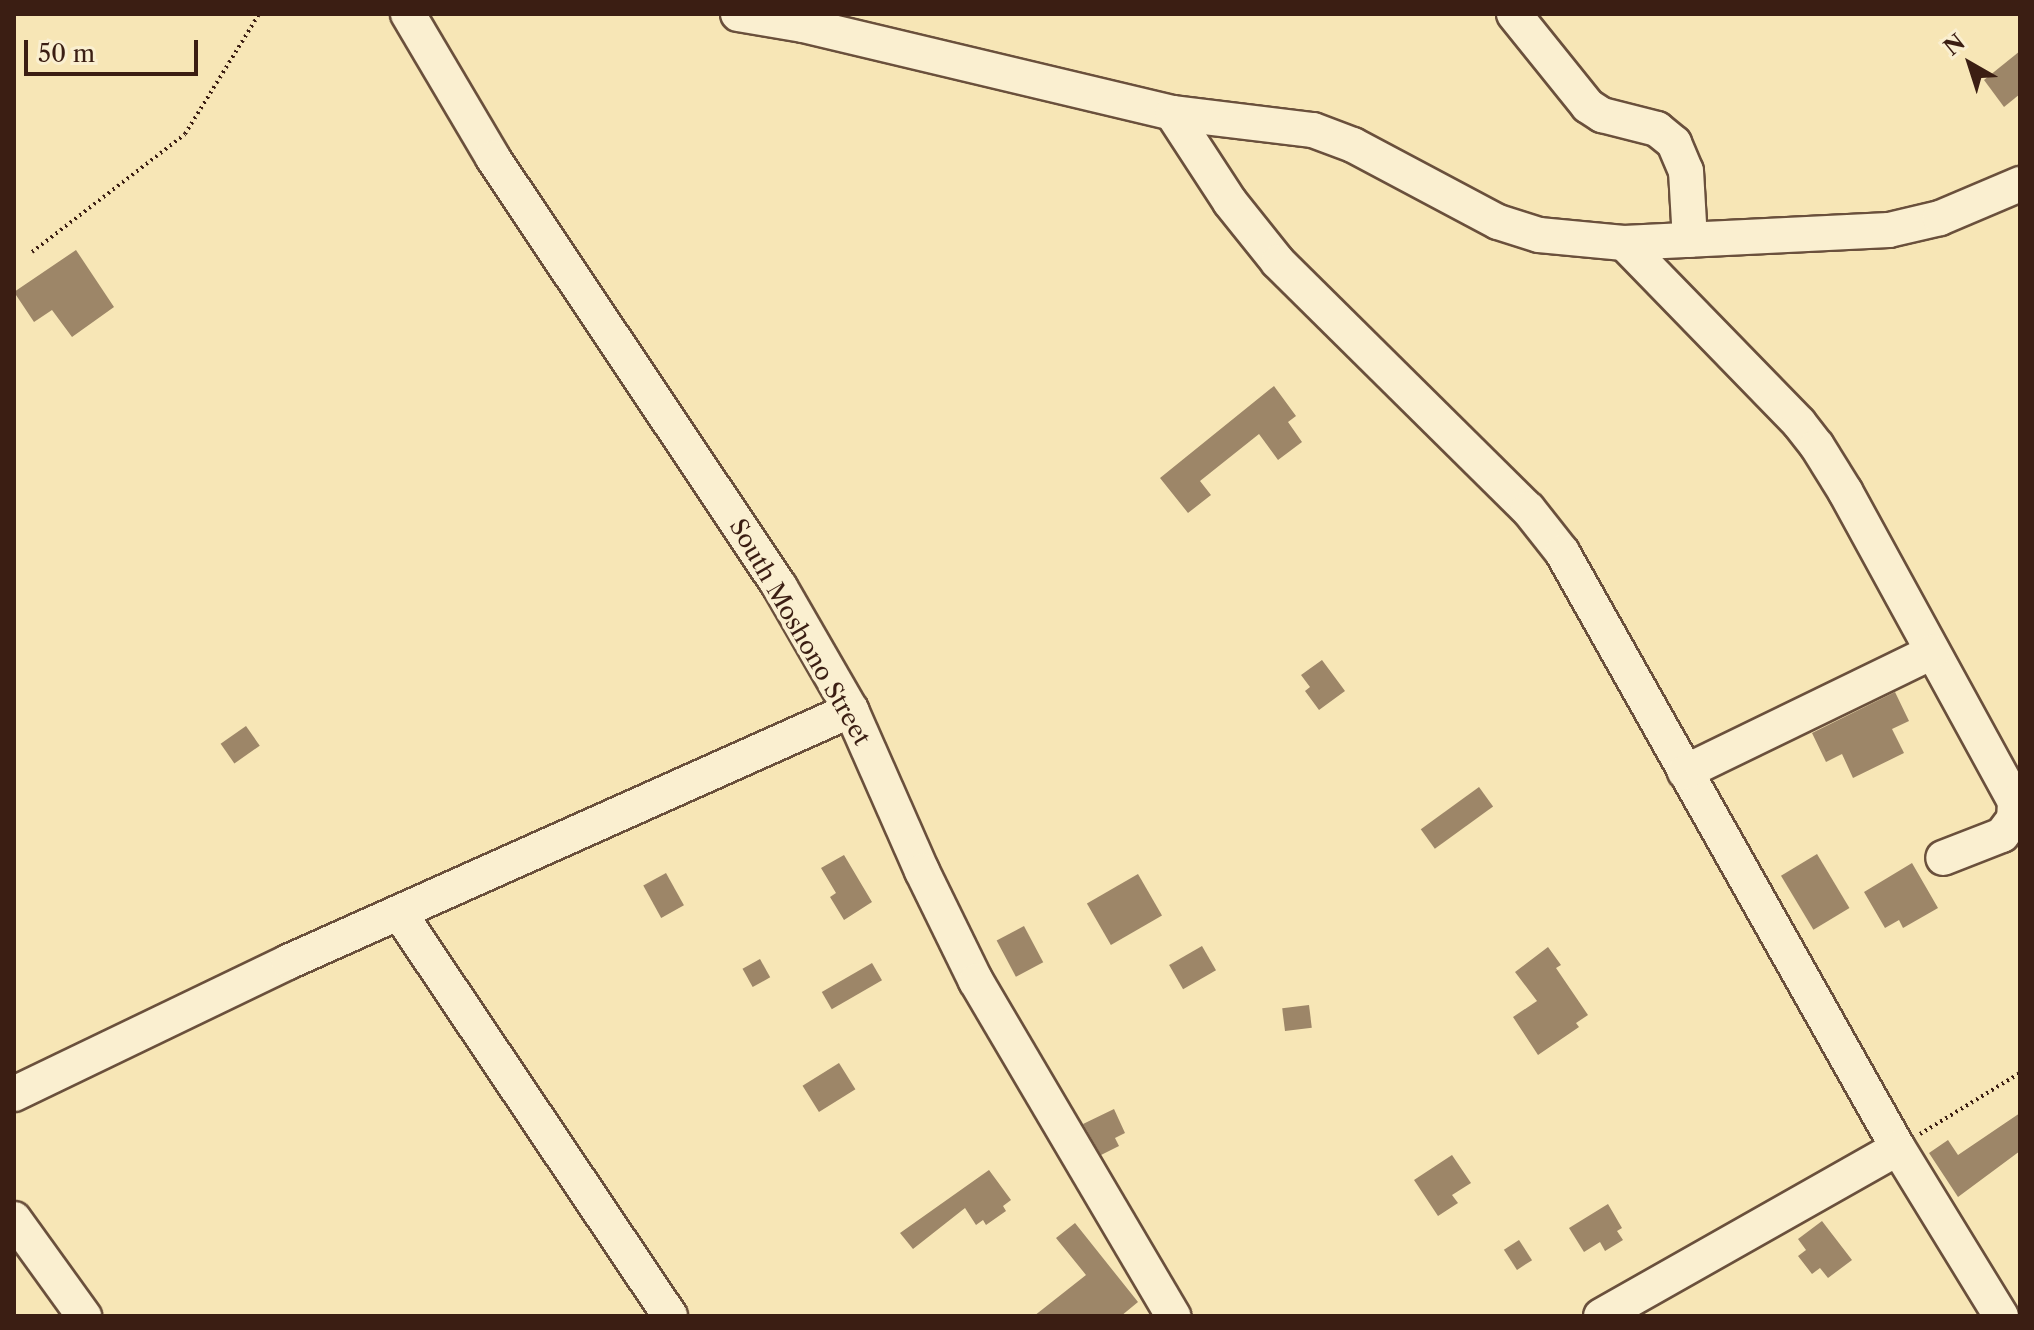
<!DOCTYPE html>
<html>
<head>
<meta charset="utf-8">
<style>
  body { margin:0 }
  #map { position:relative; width:2034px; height:1330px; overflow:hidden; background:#f7e6b6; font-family:"Libre Caslon Text",serif }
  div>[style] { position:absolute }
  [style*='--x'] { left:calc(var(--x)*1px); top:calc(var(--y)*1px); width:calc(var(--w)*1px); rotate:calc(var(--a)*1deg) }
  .building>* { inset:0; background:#9d8668; transform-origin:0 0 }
  .path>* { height:4px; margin-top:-2px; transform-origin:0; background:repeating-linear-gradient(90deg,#3b1e13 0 2px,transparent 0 6px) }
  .roads { filter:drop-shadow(2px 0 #6a503c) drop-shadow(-2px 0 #6a503c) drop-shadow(0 2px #6a503c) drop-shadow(0 -2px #6a503c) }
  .minor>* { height:34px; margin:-17px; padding:0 17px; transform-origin:17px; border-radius:17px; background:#faefd0 }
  span { translate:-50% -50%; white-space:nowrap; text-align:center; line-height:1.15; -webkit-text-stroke:8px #faefd0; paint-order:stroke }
  .street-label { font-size:24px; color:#3b1e13 }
  .frame { position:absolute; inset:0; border:16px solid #3b1e13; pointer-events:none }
  .north { position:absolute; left:1930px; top:24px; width:80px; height:80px; -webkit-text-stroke:6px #faefd0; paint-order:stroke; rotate:321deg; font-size:22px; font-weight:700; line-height:32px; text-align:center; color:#3b1e13 }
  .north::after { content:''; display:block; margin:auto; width:28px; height:36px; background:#3b1e13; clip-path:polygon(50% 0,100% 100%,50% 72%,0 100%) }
  .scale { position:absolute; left:24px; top:40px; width:174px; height:36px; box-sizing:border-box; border:4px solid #3b1e13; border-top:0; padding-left:10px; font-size:24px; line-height:28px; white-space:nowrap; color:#3b1e13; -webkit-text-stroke:6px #faefd0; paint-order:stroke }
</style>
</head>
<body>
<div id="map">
  <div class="building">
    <div style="clip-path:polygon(2020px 51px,2020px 94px,2004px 107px,1984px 80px)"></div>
    <div style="clip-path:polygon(76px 250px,114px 307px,72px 337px,52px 310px,34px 322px,14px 292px)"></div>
    <div style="clip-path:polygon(1274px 386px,1296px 416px,1288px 422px,1302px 442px,1278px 460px,1259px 434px,1200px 481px,1211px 495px,1188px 513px,1160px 478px)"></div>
    <div style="clip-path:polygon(1322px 660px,1345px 691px,1319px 710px,1305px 691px,1310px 687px,1301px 675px)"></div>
    <div style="clip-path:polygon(1895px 692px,1909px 721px,1892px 729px,1904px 753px,1853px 778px,1842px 754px,1826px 762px,1812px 733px)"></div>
    <div style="left:246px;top:726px;width:24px;height:31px;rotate:55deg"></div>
    <div style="left:1479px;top:787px;width:24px;height:72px;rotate:54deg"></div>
    <div style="left:1817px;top:854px;width:63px;height:42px;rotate:59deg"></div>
    <div style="clip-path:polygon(844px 855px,872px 902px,844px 920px,830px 897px,836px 893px,821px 868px)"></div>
    <div style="clip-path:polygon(1912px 863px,1938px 908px,1903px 928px,1899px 920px,1885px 928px,1864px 892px)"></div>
    <div style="left:666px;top:873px;width:37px;height:26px;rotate:61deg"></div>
    <div style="left:1138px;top:874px;width:48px;height:59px;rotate:60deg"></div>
    <div style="left:1024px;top:926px;width:41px;height:31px;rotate:62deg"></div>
    <div style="left:1202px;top:946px;width:28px;height:38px;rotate:60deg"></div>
    <div style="clip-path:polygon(1548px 947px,1561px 965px,1556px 968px,1588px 1015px,1576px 1023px,1579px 1027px,1538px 1055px,1513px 1017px,1537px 1001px,1515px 972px)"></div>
    <div style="left:760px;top:959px;width:21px;height:20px;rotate:61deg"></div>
    <div style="left:872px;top:963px;width:20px;height:58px;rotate:60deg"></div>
    <div style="left:1309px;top:1005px;width:23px;height:27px;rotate:83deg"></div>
    <div style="left:839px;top:1063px;width:31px;height:43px;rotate:58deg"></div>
    <div style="clip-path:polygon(1114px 1109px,1125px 1133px,1115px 1138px,1119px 1146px,1101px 1155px,1083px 1124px)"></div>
    <div style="clip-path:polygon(2020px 1113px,2020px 1151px,1958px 1197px,1929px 1153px,1948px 1140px,1958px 1155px)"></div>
    <div style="clip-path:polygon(1452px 1155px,1471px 1183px,1452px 1195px,1458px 1203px,1438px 1216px,1414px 1180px)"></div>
    <div style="clip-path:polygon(989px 1170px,1011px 1200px,1003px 1206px,1006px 1211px,986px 1225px,983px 1220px,976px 1225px,965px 1208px,913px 1249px,900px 1233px)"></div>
    <div style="clip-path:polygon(1608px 1204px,1622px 1228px,1617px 1231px,1623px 1240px,1605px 1251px,1600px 1242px,1584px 1252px,1569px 1228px)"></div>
    <div style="clip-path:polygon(1822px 1221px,1852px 1260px,1828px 1278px,1820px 1268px,1812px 1274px,1798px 1256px,1806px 1250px,1798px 1239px)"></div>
    <div style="clip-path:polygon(1075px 1223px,1138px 1302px,1121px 1316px,1034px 1316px,1086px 1275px,1056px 1238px)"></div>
    <div style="left:1519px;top:1240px;width:24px;height:18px;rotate:57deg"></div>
  </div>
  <div class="path">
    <div style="--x:32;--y:252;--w:193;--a:-37.6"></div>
    <div style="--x:185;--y:134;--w:141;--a:-58.3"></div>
    <div style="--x:1920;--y:1134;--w:117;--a:-31.4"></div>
  </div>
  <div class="roads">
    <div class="minor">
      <div style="--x:408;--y:14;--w:167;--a:59.4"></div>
      <div style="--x:493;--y:158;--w:516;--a:56.22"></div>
      <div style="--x:780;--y:587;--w:142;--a:60"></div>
      <div style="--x:851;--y:710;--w:176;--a:66.2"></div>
      <div style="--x:922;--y:871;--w:123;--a:63.9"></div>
      <div style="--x:976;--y:981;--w:389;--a:59.5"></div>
      <div style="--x:738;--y:14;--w:66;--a:9.6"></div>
      <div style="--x:803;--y:25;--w:379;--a:13.4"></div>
      <div style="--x:1172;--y:113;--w:142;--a:6.9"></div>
      <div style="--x:1313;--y:130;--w:43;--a:20.6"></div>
      <div style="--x:1353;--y:145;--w:164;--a:28"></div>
      <div style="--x:1498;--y:222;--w:43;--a:17.6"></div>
      <div style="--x:1539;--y:235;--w:85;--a:5.4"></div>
      <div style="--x:1624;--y:243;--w:265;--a:-2.8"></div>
      <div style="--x:1889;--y:230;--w:52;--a:-13.2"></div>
      <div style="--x:1940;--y:218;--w:87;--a:-23"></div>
      <div style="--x:1514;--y:14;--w:118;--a:51.2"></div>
      <div style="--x:1588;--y:106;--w:17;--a:33"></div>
      <div style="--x:1602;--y:115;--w:57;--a:14.3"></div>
      <div style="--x:1657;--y:129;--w:22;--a:39"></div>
      <div style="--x:1674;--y:143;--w:30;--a:67"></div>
      <div style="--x:1686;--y:171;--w:69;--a:86.7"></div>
      <div style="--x:1172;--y:113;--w:106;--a:56.9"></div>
      <div style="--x:1230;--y:202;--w:77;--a:51.3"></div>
      <div style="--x:1278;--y:262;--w:351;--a:44.7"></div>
      <div style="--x:1528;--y:509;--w:55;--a:51.7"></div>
      <div style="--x:1562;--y:552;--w:684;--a:60.59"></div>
      <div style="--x:1898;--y:1148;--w:197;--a:58.5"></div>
      <div style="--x:1624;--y:243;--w:251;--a:45.8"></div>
      <div style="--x:1799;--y:423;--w:29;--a:52"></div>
      <div style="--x:1817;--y:446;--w:53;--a:58.1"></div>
      <div style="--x:1845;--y:491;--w:354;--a:61.3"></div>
      <div style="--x:2015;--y:802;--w:17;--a:93"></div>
      <div style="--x:2014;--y:819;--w:20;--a:127"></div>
      <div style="--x:2002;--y:835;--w:63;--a:158.7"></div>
      <div style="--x:1685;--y:772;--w:275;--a:-25.9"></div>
      <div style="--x:400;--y:914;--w:484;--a:56.1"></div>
      <div style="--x:14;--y:1094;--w:304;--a:-25.7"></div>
      <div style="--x:288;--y:962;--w:617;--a:-24.11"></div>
      <div style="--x:14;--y:1219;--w:120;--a:54.2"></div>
      <div style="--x:1601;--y:1316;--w:341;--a:-29.5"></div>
    </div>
  </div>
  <div class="street-label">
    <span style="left:800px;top:632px;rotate:60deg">South Moshono Street</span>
  </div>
  <div class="frame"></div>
  <div class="north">N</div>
  <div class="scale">50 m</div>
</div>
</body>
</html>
